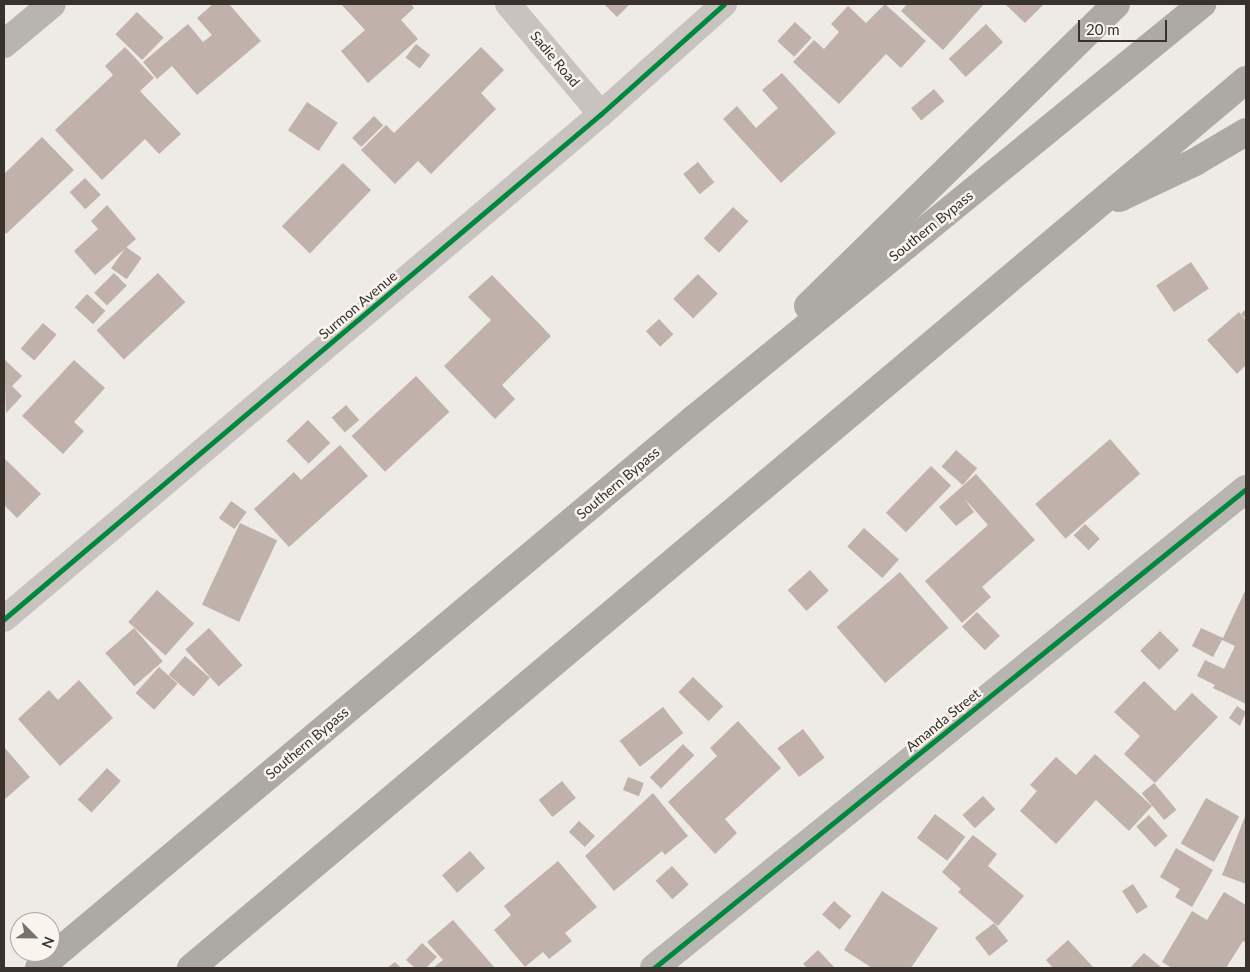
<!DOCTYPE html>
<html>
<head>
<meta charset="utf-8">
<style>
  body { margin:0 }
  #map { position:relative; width:1250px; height:972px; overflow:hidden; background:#eeeae6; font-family:Lato,sans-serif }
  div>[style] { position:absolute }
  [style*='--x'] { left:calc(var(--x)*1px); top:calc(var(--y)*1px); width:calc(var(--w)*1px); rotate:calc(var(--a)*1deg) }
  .building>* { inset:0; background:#c0b1aa; transform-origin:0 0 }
  .street>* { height:26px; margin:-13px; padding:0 13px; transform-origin:13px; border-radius:13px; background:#c8c3be }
  .secondary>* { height:28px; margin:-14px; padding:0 14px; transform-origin:14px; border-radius:14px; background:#b8b4af }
  .highway>* { height:28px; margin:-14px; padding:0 14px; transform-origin:14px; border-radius:14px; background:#ada9a5 }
  .cycleway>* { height:5px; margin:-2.5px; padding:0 2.5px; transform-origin:2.5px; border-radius:2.5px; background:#00873e }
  span { translate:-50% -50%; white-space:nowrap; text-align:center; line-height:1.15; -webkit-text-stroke:5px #f9f5ee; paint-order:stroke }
  .street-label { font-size:14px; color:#38312c }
  .frame { position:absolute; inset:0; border:5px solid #38312c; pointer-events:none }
  .north { position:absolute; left:10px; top:912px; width:50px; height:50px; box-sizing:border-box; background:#f9f5ee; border:1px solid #aca7a0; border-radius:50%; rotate:113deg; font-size:14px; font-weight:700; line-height:20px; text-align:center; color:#38312c }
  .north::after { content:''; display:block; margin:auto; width:18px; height:22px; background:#78726d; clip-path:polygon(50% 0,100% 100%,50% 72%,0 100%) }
  .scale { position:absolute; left:1078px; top:20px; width:89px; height:22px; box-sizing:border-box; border:2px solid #38312c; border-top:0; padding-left:6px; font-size:15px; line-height:18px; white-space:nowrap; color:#38312c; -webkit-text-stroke:4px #f9f5ee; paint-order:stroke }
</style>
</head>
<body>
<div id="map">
  <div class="building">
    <div style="clip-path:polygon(213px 4px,229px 4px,261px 41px,197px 95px,172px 66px,157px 79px,143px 62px,188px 24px,203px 42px,212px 35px,197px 18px)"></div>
    <div style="clip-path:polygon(341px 4px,411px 4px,414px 8px,401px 20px,418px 39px,368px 83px,341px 51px,365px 30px)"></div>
    <div style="clip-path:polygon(604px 4px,630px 4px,617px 17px)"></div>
    <div style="clip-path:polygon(885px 4px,926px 41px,901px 68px,886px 54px,839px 104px,793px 62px,814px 40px,824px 49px,839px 32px,831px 24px,848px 6px,866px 23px)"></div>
    <div style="clip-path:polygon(907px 4px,984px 4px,943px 50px,901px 11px)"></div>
    <div style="clip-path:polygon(1005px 4px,1044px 4px,1025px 23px)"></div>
    <div style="left:137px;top:12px;width:37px;height:31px;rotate:44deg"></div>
    <div style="left:795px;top:22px;width:23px;height:26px;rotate:43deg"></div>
    <div style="left:986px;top:24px;width:25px;height:51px;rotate:47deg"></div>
    <div style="left:416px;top:44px;width:18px;height:17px;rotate:38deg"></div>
    <div style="clip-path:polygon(125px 47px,154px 78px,140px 91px,181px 134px,159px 154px,145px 139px,102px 180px,55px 130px,113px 75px,105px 66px)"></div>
    <div style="clip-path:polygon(481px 47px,504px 70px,481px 93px,496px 109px,431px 174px,418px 161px,395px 184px,361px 150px,386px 125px,394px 133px)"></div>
    <div style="clip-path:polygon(782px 73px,836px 133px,781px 183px,723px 119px,737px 106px,756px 128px,778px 108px,762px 90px)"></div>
    <div style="left:934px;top:89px;width:16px;height:30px;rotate:50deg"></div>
    <div style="left:307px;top:102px;width:37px;height:34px;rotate:34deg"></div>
    <div style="left:374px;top:116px;width:13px;height:31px;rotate:45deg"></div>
    <div style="clip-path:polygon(42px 137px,74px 170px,6px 234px,4px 231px,4px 174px)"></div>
    <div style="left:698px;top:162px;width:26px;height:19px;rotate:51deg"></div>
    <div style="left:343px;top:163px;width:39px;height:88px;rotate:44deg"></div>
    <div style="left:85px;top:178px;width:23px;height:21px;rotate:47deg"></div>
    <div style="clip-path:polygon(107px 205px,136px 239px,95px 275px,74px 251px,98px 229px,91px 221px)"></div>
    <div style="left:733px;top:207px;width:21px;height:43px;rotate:43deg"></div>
    <div style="left:126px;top:247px;width:19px;height:26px;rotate:35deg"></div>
    <div style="left:1191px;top:262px;width:32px;height:42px;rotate:56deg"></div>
    <div style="left:114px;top:273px;width:18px;height:28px;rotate:45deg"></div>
    <div style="left:158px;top:273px;width:40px;height:84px;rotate:47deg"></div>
    <div style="left:698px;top:274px;width:28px;height:35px;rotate:45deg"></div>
    <div style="clip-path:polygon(492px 275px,551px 336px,502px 385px,515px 399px,495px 419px,444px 366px,491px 320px,468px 297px)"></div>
    <div style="left:87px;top:294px;width:25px;height:18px;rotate:43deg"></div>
    <div style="clip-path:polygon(1246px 309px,1246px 319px,1241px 314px)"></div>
    <div style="clip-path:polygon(1239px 312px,1246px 321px,1246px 365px,1237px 374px,1207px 340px)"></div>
    <div style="left:659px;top:319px;width:21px;height:18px;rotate:47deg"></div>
    <div style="left:43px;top:323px;width:18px;height:34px;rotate:41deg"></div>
    <div style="clip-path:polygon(4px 359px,22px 376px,12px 386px,22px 396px,6px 413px)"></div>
    <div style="clip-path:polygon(74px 360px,105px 388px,74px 422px,84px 431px,63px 454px,22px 416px)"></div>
    <div style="left:416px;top:376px;width:49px;height:88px;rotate:47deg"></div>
    <div style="left:346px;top:405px;width:20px;height:19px;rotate:49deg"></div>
    <div style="left:308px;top:420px;width:32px;height:30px;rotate:46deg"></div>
    <div style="left:1110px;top:439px;width:46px;height:99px;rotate:49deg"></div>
    <div style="clip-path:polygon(340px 445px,368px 476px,289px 547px,254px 509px,294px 472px,301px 480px)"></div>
    <div style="left:956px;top:450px;width:28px;height:22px;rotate:41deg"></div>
    <div style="clip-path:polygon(4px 458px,41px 494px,17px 518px,4px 505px)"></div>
    <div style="left:931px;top:466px;width:28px;height:65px;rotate:44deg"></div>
    <div style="clip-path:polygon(976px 474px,1035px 540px,982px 587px,991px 597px,962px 623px,925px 581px,988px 525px,964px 498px,974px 512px,956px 526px,939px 507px)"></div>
    <div style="left:231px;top:501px;width:19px;height:21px;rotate:35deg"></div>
    <div style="left:240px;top:523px;width:41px;height:90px;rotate:25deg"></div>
    <div style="left:1085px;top:524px;width:21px;height:16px;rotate:45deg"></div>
    <div style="left:864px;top:528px;width:47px;height:25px;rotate:42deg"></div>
    <div style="left:810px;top:570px;width:28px;height:30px;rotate:48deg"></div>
    <div style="left:900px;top:572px;width:74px;height:84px;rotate:49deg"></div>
    <div style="clip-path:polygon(1246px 589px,1246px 704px,1213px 688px,1215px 685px,1197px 676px,1205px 660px,1224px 669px,1235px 646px,1222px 640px,1213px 657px,1192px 646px,1201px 628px,1223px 638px)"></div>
    <div style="left:157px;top:590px;width:50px;height:43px;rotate:42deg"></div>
    <div style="left:977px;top:612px;width:33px;height:21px;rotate:46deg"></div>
    <div style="left:134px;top:628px;width:44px;height:38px;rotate:49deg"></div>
    <div style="left:209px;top:628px;width:50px;height:32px;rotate:48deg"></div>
    <div style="left:1160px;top:631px;width:27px;height:28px;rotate:45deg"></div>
    <div style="left:185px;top:656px;width:33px;height:25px;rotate:41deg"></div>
    <div style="left:159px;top:667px;width:25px;height:35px;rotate:42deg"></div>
    <div style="left:693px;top:677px;width:42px;height:21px;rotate:44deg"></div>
    <div style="clip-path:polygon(79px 680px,113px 718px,60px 766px,18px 719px,49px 690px,58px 700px)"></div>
    <div style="clip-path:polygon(1144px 681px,1175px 711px,1192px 693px,1218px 717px,1155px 783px,1124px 754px,1140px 736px,1114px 712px)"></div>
    <div style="clip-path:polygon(1237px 706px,1246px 712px,1240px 726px,1229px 718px)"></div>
    <div style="left:663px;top:707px;width:33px;height:55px;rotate:52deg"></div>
    <div style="clip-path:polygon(738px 721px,781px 768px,725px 819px,737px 833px,715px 854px,668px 802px,717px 756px,710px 748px)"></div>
    <div style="left:803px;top:729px;width:36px;height:32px;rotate:53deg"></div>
    <div style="left:683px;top:744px;width:16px;height:47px;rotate:45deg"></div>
    <div style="clip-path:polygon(4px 747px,30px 777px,4px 800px)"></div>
    <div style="clip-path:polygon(1095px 754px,1152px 806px,1129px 831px,1096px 800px,1056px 844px,1020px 811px,1037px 791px,1030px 785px,1056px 757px,1076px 775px)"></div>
    <div style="left:107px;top:768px;width:19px;height:43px;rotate:43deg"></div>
    <div style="left:628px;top:777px;width:17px;height:14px;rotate:21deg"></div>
    <div style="left:562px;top:781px;width:22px;height:30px;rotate:51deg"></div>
    <div style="left:1154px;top:783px;width:35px;height:16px;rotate:50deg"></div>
    <div style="clip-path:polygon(653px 793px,688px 836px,665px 855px,662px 851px,614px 891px,585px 856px)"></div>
    <div style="left:983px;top:796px;width:18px;height:28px;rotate:47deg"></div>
    <div style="left:1206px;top:798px;width:38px;height:52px;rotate:29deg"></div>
    <div style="left:935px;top:814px;width:38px;height:30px;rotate:37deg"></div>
    <div style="clip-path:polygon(1246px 814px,1246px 884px,1222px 875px)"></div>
    <div style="left:1149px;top:815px;width:28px;height:17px;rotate:48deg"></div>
    <div style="left:579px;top:821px;width:22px;height:15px;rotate:43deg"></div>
    <div style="clip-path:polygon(973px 835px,997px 854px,988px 866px,1024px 896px,998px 926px,958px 892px,961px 889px,942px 872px)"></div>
    <div style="clip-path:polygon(1176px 848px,1213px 870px,1192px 907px,1175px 897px,1180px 889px,1160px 877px)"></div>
    <div style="left:470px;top:851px;width:23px;height:37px;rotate:49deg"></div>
    <div style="clip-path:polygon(558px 861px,597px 907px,565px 933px,572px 941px,549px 959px,543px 952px,525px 967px,494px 930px,511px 915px,504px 906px)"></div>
    <div style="left:672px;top:866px;width:25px;height:22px;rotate:48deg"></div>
    <div style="left:1133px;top:884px;width:27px;height:13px;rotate:57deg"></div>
    <div style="clip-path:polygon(882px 891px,938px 928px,911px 968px,872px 968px,844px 950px)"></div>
    <div style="clip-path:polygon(1224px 892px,1246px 905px,1246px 943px,1243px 941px,1226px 968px,1172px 968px,1162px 962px,1192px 911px,1207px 920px)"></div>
    <div style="left:834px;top:901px;width:23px;height:18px;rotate:41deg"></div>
    <div style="clip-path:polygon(453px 920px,495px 968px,433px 968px,443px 960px,427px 942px)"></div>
    <div style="left:994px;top:923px;width:23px;height:24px;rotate:52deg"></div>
    <div style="clip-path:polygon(1068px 940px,1094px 968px,1053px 968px,1046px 960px)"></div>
    <div style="clip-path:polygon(422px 943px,437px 957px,426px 968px,415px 968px,406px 960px)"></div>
    <div style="clip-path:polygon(818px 950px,835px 968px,807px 968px,803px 964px)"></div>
    <div style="clip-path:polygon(1144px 953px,1162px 968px,1130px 968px)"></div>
    <div style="clip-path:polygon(395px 962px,401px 968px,387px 968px)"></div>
  </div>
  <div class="street">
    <div style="--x:508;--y:4;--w:144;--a:49.8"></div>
    <div style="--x:4;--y:619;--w:782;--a:-40.23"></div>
    <div style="--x:601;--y:114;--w:165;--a:-41.8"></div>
  </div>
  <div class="secondary">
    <div style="--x:4;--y:44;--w:62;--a:-39.8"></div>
    <div style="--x:654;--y:968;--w:762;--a:-38.98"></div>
  </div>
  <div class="highway">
    <div style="--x:1119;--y:198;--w:84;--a:-25.3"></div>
    <div style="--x:1195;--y:162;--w:59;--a:-30.5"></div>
    <div style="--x:808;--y:306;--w:431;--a:-44.4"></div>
    <div style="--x:39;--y:968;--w:856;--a:-39.98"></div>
    <div style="--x:695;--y:418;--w:655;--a:-39.23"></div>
    <div style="--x:191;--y:968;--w:1379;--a:-40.09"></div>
  </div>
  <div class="cycleway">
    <div style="--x:4;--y:619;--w:782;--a:-40.23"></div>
    <div style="--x:601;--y:114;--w:165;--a:-41.8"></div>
    <div style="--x:654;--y:968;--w:762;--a:-38.98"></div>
  </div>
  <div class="street-label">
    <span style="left:555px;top:59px;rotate:50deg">Sadie Road</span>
    <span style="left:931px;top:226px;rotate:-39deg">Southern Bypass</span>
    <span style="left:358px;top:305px;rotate:-40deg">Surmon Avenue</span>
    <span style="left:618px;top:483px;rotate:-40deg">Southern Bypass</span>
    <span style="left:943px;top:720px;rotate:-39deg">Amanda Street</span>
    <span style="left:307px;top:743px;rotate:-40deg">Southern Bypass</span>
  </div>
  <div class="frame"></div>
  <div class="north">N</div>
  <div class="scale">20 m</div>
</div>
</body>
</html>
